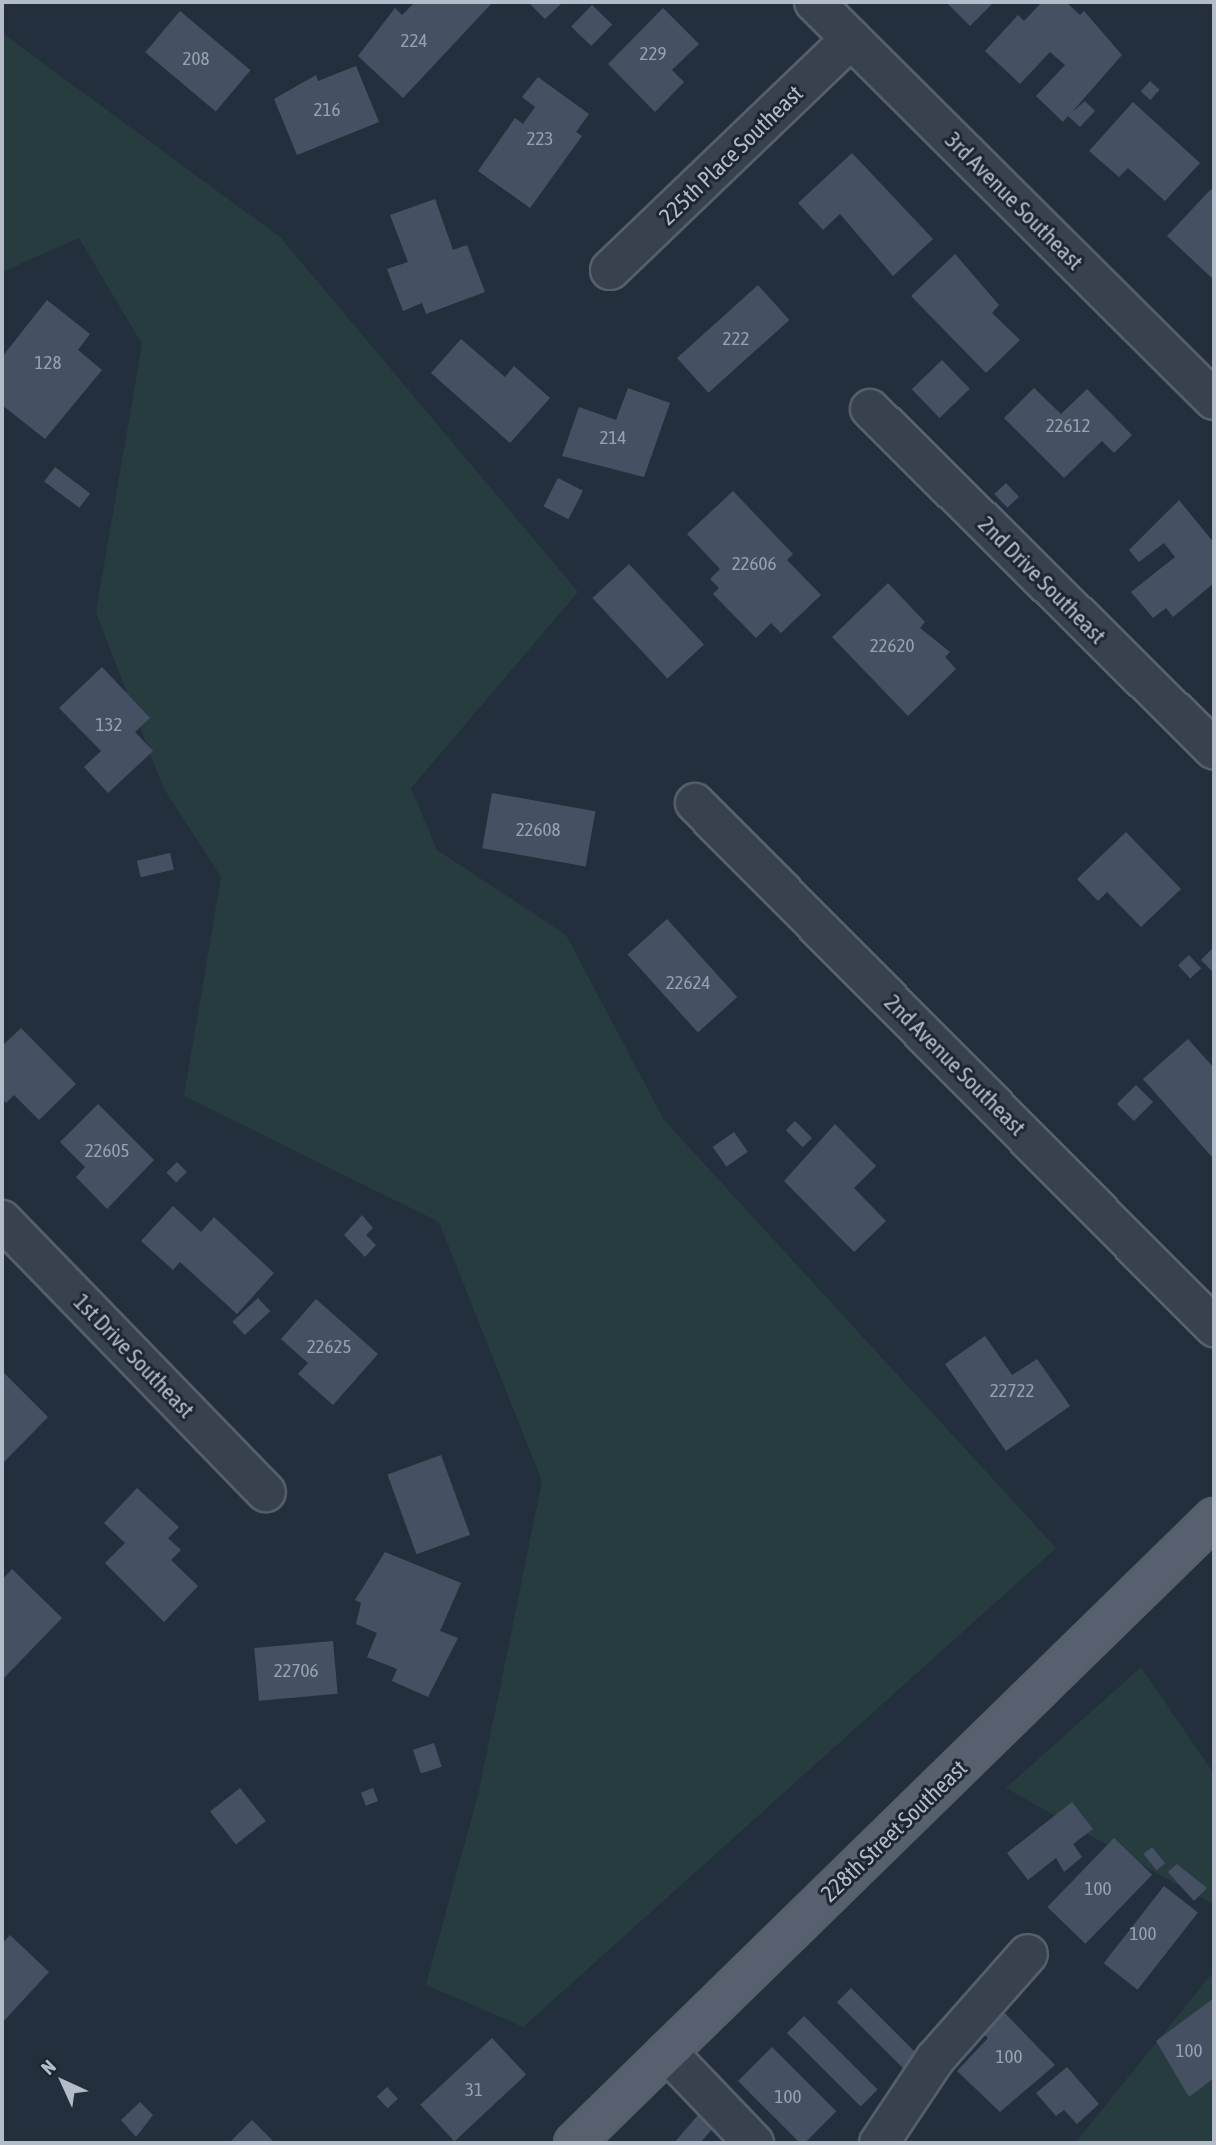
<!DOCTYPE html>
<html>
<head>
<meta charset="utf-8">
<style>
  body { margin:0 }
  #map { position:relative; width:1216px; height:2145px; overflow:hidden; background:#242f3e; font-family:"Asap Condensed",sans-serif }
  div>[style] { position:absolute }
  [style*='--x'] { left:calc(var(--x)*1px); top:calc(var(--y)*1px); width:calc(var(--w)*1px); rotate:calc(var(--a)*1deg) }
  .green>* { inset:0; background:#263c3f }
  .building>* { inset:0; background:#455162; transform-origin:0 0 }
  .roads { filter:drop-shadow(2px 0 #565f6c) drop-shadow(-2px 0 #565f6c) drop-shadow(0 2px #565f6c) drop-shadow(0 -2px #565f6c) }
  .minor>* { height:38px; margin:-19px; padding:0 19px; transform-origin:19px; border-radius:19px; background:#38414e }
  .major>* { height:38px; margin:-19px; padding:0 19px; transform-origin:19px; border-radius:19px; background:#56606e }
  span { translate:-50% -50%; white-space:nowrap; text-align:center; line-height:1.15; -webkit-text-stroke:6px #1d2633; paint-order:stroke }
  .number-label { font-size:19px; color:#98a1af }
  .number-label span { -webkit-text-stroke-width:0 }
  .street-label { font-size:23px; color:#b4bcc9 }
  .frame { position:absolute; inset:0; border:4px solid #b4bcc9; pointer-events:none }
  .north { position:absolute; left:28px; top:2047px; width:70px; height:70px; -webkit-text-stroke:5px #1d2633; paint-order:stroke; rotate:315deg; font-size:19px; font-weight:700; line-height:28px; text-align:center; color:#b4bcc9 }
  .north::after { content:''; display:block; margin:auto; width:24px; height:32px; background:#b4bcc9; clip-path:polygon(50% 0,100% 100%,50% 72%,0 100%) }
</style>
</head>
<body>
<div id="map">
  <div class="green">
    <div style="clip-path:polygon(2px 33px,280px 237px,578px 592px,411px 788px,437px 850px,566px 935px,664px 1120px,1056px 1548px,523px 2027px,426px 1985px,479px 1791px,542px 1481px,439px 1222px,184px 1096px,221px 877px,163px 787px,96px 612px,142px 344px,79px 238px,2px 272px)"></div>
    <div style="clip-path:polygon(1141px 1667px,1214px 1774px,1214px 1905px,1006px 1788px)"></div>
    <div style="clip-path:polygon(1214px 1971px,1214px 2143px,1075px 2143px)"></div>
  </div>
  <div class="building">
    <div style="clip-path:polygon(415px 2px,493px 2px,403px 98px,358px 56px,395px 8px,402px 15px)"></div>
    <div style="clip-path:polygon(528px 2px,563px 2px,545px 19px)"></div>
    <div style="clip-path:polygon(946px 2px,994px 2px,970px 26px)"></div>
    <div style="clip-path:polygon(1042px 2px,1066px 2px,1080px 15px,1084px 11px,1122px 55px,1072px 112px,1085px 101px,1095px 111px,1080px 127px,1068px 116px,1063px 122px,1036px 96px,1065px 65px,1050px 52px,1020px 84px,985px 51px,1018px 15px,1024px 21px)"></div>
    <div style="left:592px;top:5px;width:28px;height:30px;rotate:44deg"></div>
    <div style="clip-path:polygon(663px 8px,699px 44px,672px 70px,684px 82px,655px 112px,608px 64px)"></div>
    <div style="left:180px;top:11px;width:92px;height:54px;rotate:40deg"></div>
    <div style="clip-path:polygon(356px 66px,379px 122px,297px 155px,274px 99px,316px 75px,318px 81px)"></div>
    <div style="clip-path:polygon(538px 77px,589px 114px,576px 132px,582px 136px,530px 208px,478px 171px,515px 118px,523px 124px,535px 107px,522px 97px)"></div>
    <div style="left:1150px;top:81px;width:13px;height:14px;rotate:42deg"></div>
    <div style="clip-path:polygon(1133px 102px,1200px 163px,1165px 201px,1128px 168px,1119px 177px,1089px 151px)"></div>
    <div style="clip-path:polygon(852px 153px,933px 239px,893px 276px,840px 214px,823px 230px,798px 203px)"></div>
    <div style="clip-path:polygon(1211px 189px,1214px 192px,1214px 280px,1167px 236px)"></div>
    <div style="clip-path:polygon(435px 199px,453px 250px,467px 245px,485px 292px,426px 314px,422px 303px,403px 311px,387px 269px,408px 262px,390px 215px)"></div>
    <div style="clip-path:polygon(955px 254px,999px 305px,992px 313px,1020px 340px,986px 373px,911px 296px)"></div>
    <div style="left:758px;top:285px;width:47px;height:109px;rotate:48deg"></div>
    <div style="clip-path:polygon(47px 300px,90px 334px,78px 350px,102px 370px,45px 439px,2px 405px,2px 357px)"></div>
    <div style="clip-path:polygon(461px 339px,505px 377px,514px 366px,550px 398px,510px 443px,431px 373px)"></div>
    <div style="left:942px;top:360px;width:40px;height:42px;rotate:46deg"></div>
    <div style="clip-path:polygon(628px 388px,670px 403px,644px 477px,562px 456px,579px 407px,616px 420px)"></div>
    <div style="clip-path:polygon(1034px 388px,1061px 414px,1087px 389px,1132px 435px,1114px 453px,1102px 441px,1064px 478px,1004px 418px)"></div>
    <div style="left:55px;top:467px;width:44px;height:18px;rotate:37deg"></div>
    <div style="left:558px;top:478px;width:28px;height:32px;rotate:27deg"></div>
    <div style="left:1006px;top:483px;width:19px;height:16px;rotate:47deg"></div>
    <div style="clip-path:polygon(733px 491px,793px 554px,787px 560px,821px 595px,781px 633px,771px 623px,756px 638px,713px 594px,719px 588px,710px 579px,720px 569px,687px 534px)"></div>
    <div style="clip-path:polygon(1179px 500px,1214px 543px,1214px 583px,1173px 617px,1166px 608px,1153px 618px,1131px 592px,1175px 557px,1164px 543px,1139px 562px,1129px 550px)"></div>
    <div style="left:629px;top:564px;width:110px;height:50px;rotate:47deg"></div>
    <div style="clip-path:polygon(888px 583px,925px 622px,920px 628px,950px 652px,945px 657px,956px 669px,908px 716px,832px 637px)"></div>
    <div style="clip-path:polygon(102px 667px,150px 718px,135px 732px,153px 751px,108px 793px,84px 767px,101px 751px,59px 708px)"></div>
    <div style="left:492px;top:793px;width:105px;height:56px;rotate:10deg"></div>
    <div style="clip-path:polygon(1126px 832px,1181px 889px,1141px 927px,1107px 892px,1098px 901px,1077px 879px)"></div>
    <div style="left:170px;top:853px;width:17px;height:34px;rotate:77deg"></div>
    <div style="left:667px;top:919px;width:105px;height:53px;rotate:48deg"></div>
    <div style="clip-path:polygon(1214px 947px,1214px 973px,1201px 960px)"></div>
    <div style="left:1189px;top:955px;width:18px;height:15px;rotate:47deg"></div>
    <div style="clip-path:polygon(21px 1028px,76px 1084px,39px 1120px,14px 1095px,6px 1103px,2px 1098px,2px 1046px)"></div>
    <div style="clip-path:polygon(1188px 1039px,1214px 1068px,1212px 1157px,1143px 1079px)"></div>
    <div style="left:1136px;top:1085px;width:24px;height:27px;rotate:45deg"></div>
    <div style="clip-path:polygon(98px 1104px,154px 1160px,107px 1209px,76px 1177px,85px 1167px,60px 1142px)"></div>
    <div style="left:795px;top:1121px;width:24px;height:13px;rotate:45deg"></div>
    <div style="clip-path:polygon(835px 1124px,876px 1166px,854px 1188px,886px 1221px,854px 1252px,784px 1181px)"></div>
    <div style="left:734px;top:1132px;width:24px;height:26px;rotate:55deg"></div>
    <div style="left:177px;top:1162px;width:14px;height:15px;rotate:45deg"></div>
    <div style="clip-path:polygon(173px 1206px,201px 1232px,214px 1217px,274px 1273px,237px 1314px,180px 1262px,173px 1270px,141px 1241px)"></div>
    <div style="clip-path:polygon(362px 1215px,373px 1228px,366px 1235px,376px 1245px,365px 1257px,344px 1235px)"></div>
    <div style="left:258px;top:1298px;width:18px;height:35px;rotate:47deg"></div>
    <div style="clip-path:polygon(316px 1299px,378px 1354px,333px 1405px,298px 1374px,308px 1363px,281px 1339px)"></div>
    <div style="clip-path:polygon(985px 1336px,1012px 1375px,1037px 1359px,1070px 1406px,1006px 1451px,945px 1364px)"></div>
    <div style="clip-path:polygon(2px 1371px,48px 1417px,4px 1462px,2px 1459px)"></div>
    <div style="left:441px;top:1455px;width:85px;height:57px;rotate:70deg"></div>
    <div style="clip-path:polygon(137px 1488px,179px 1527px,168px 1538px,181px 1550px,171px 1560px,198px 1586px,164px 1622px,105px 1563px,125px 1543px,104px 1523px)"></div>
    <div style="clip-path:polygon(385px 1552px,461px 1583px,440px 1631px,458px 1638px,428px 1697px,392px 1681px,397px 1669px,367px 1657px,377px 1633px,356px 1624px,361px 1603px,355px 1600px)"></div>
    <div style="clip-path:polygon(12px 1569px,62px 1618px,2px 1680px,2px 1580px)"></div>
    <div style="left:333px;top:1641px;width:53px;height:79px;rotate:85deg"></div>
    <div style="left:434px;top:1743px;width:25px;height:22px;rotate:72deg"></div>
    <div style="left:240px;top:1788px;width:42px;height:38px;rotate:52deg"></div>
    <div style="left:373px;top:1788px;width:14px;height:13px;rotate:69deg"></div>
    <div style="clip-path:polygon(1072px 1802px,1093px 1829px,1073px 1844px,1082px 1857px,1064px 1872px,1056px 1858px,1028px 1880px,1007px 1853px)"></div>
    <div style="left:1114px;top:1838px;width:53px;height:96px;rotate:44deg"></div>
    <div style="left:1152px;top:1847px;width:21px;height:11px;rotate:51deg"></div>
    <div style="clip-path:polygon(1177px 1864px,1207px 1888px,1194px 1901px,1168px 1872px)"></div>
    <div style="left:1164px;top:1886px;width:43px;height:98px;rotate:38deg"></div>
    <div style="clip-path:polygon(10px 1935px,49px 1972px,2px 2023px,2px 1944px)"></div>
    <div style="left:851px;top:1988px;width:100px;height:20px;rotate:45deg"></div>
    <div style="clip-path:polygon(1214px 1998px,1214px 2078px,1189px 2097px,1156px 2041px)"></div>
    <div style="clip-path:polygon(1001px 2009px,1055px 2065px,1000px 2112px,957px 2071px,988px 2038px,980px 2031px)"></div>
    <div style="left:804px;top:2016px;width:104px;height:24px;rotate:45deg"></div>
    <div style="left:492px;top:2038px;width:50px;height:98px;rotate:47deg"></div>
    <div style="left:772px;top:2047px;width:91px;height:48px;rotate:45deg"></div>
    <div style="clip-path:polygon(1067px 2067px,1099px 2104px,1077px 2124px,1064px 2110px,1056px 2116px,1036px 2093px)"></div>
    <div style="left:387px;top:2087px;width:16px;height:14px;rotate:47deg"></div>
    <div style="clip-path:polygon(140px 2102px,153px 2115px,136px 2137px,121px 2120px)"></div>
    <div style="clip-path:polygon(698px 2115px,713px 2128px,700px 2143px,674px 2143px)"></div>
    <div style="clip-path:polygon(252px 2120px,275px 2143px,229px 2143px)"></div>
  </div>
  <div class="roads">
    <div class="minor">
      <div style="--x:814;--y:2;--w:564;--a:44.86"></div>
      <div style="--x:610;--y:270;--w:334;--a:-43.8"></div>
      <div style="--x:870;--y:409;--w:484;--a:44.7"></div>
      <div style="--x:695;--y:803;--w:738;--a:45.27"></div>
      <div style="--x:2;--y:1220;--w:379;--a:45.9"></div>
      <div style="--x:667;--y:2052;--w:126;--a:46.3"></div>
      <div style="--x:879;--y:2143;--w:101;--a:-56.3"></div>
      <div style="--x:935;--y:2059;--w:140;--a:-48.5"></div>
    </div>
    <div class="major">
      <div style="--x:574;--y:2143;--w:895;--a:-44.32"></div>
    </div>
  </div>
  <div class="number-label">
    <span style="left:414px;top:41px">224</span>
    <span style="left:653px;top:54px">229</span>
    <span style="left:196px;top:59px">208</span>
    <span style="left:327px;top:110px">216</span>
    <span style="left:540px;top:139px">223</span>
    <span style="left:736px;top:339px">222</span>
    <span style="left:48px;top:363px">128</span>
    <span style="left:1068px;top:426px">22612</span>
    <span style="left:613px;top:438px">214</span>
    <span style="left:754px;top:564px">22606</span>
    <span style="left:892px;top:646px">22620</span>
    <span style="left:109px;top:725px">132</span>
    <span style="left:538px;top:830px">22608</span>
    <span style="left:688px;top:983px">22624</span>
    <span style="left:107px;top:1151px">22605</span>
    <span style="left:329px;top:1347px">22625</span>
    <span style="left:1012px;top:1391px">22722</span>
    <span style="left:296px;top:1671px">22706</span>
    <span style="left:1098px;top:1889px">100</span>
    <span style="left:1143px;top:1934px">100</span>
    <span style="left:1189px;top:2051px">100</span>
    <span style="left:1009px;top:2057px">100</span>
    <span style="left:474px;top:2090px">31</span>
    <span style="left:788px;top:2097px">100</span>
  </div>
  <div class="street-label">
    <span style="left:731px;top:155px;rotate:-44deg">225th Place Southeast</span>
    <span style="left:1014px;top:201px;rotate:45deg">3rd Avenue Southeast</span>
    <span style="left:1042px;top:580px;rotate:45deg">2nd Drive Southeast</span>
    <span style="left:955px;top:1065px;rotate:45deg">2nd Avenue Southeast</span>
    <span style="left:134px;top:1356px;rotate:46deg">1st Drive Southeast</span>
    <span style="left:894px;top:1831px;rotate:-44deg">228th Street Southeast</span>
  </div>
  <div class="frame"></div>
  <div class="north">N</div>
</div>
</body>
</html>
